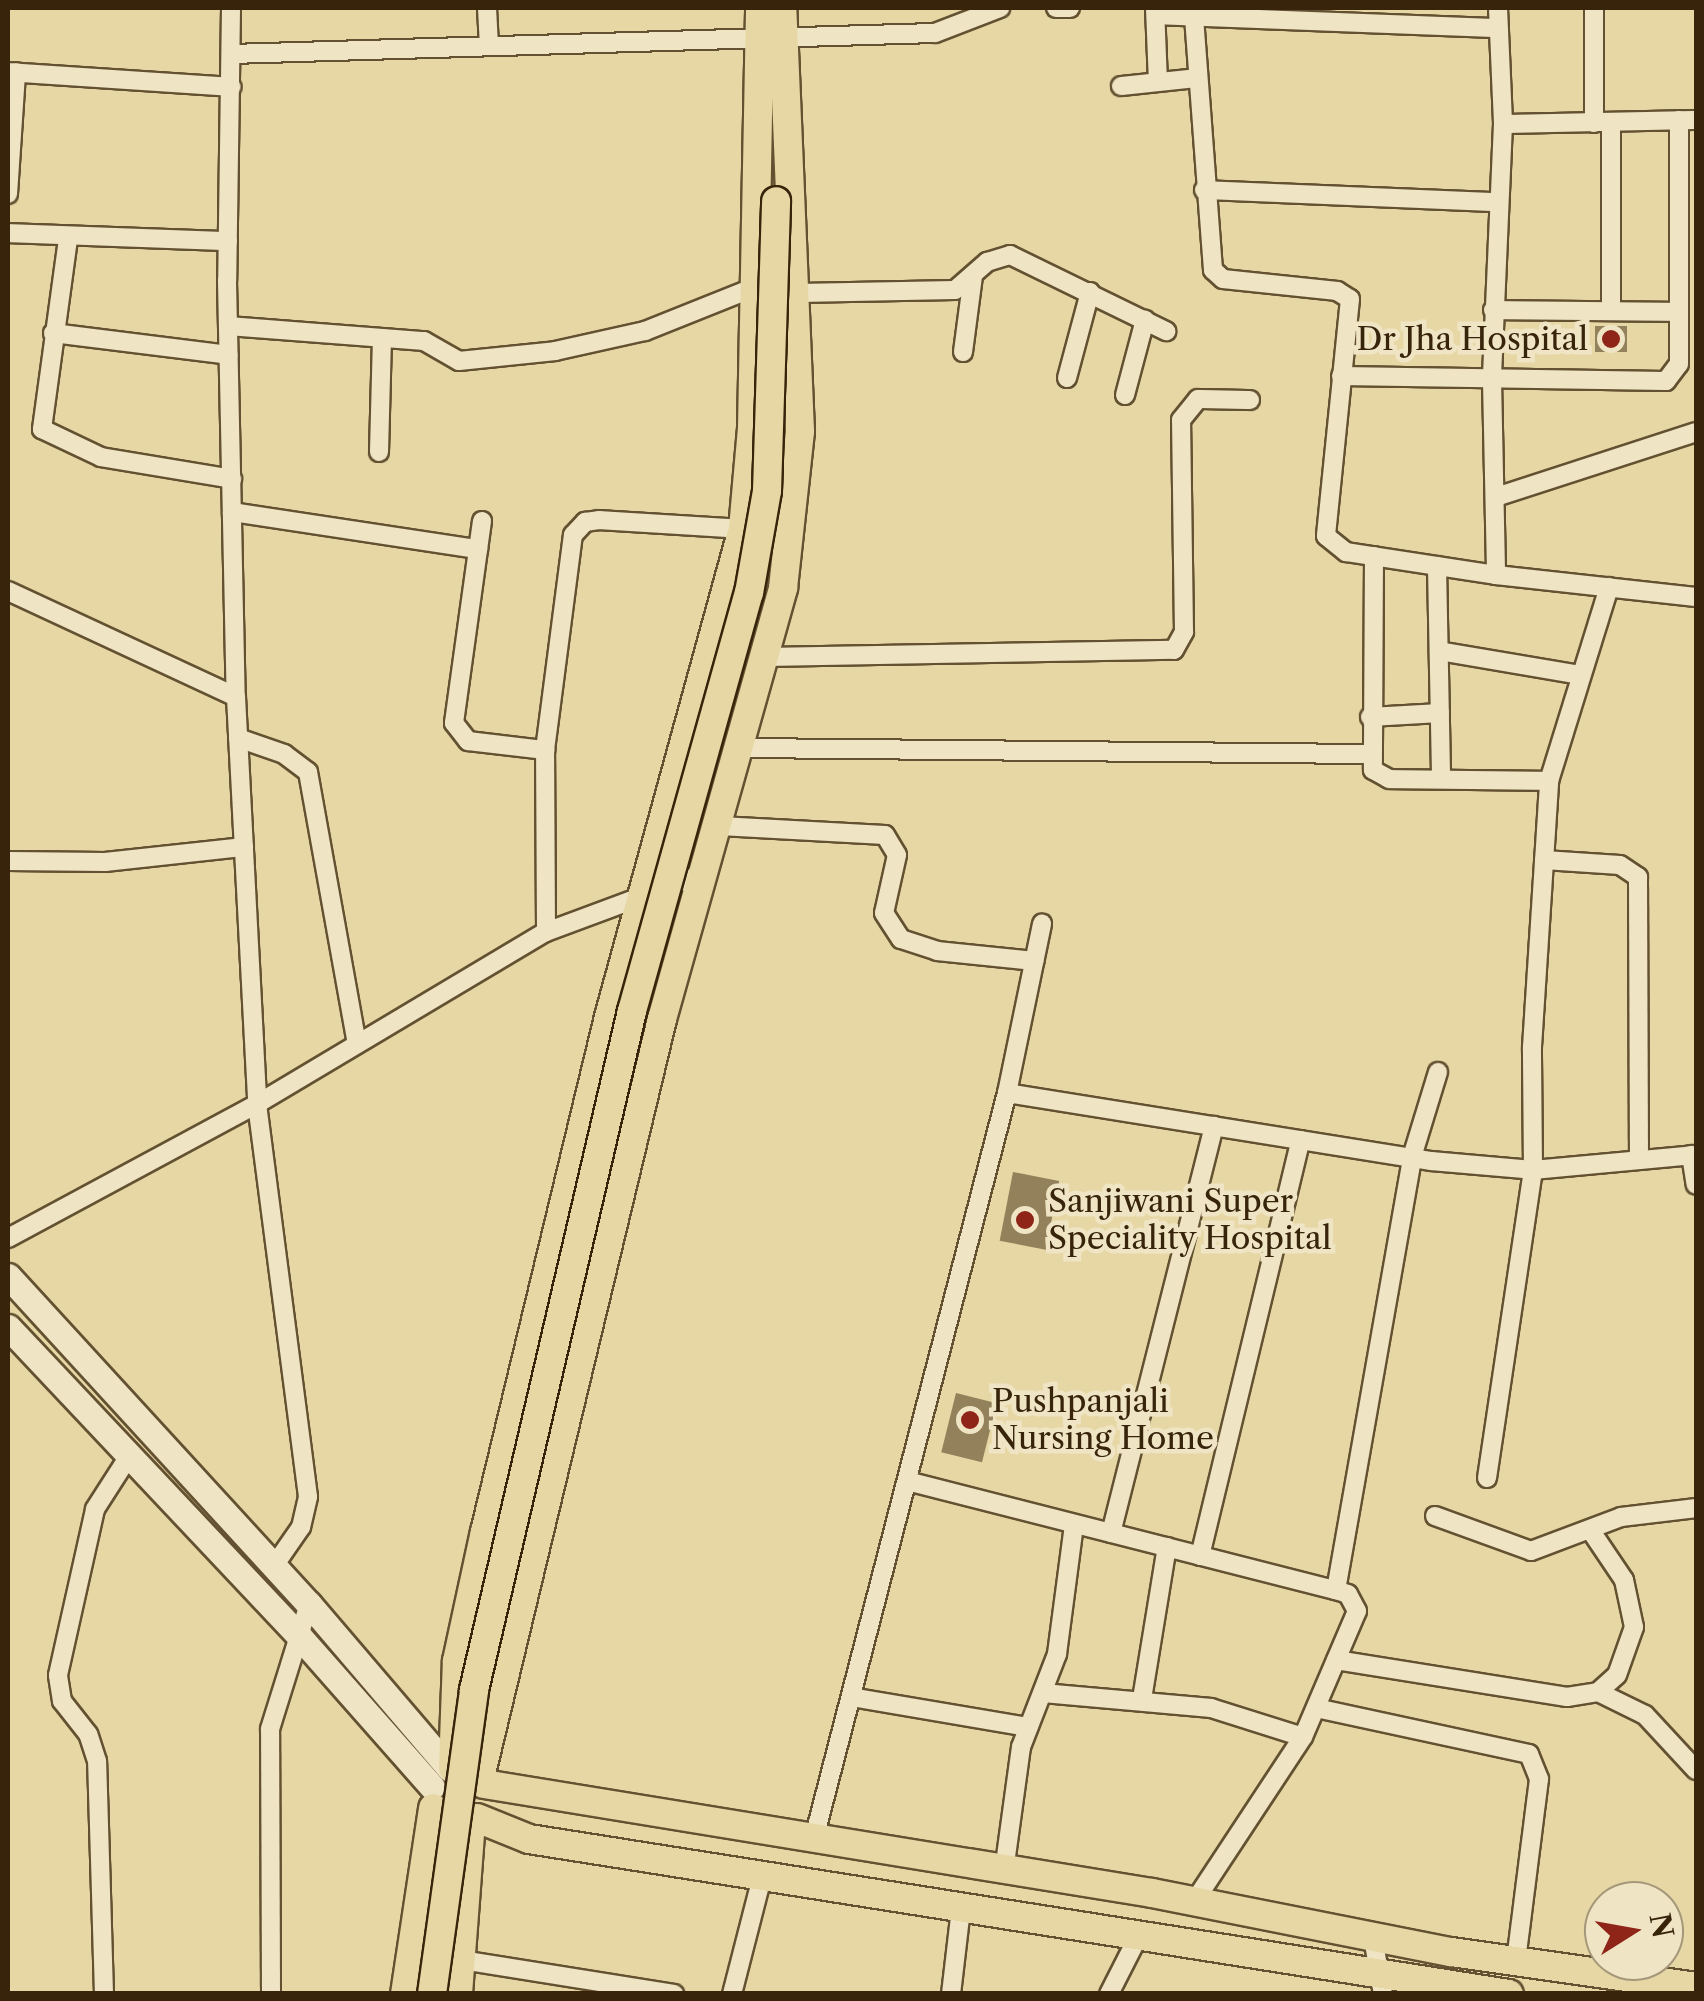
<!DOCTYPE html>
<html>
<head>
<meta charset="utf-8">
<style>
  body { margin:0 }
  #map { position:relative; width:1704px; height:2001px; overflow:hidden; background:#e6d7a4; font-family:"Libre Caslon Text",serif }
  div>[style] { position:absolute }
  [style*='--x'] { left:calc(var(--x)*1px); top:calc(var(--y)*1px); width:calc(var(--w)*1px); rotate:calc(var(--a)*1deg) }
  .building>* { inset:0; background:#92815b; transform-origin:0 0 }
  .roads { filter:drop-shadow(2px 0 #635131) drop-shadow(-2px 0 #635131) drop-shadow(0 2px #635131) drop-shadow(0 -2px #635131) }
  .street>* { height:18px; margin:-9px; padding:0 9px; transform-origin:9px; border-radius:9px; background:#efe5c4 }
  .secondary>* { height:25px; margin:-12.5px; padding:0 12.5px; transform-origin:12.5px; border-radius:12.5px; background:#efe5c4 }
  .primary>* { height:28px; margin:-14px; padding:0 14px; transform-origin:14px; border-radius:14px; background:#e6d7a4 }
  .bridges { filter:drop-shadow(2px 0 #37240b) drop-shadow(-2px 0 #37240b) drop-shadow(0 2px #37240b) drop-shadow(0 -2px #37240b) }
  .primary-bridge>* { height:28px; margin:-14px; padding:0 14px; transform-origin:14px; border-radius:14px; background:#e6d7a4 }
  .dots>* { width:28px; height:28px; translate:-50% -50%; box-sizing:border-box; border:5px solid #efe5c4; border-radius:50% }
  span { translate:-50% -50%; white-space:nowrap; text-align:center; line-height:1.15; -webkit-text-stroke:9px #efe5c4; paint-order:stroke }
  .poi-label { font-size:32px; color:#37240b }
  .right { translate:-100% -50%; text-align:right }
  .left { translate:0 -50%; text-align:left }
  .frame { position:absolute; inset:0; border:10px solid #37240b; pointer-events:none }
  .north { position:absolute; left:1584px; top:1881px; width:100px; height:100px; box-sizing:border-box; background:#efe5c4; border:2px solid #a5987a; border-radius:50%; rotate:79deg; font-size:28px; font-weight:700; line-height:40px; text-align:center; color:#37240b }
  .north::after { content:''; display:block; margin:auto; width:35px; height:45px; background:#8f2418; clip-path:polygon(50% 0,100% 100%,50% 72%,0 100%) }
</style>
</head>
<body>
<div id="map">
  <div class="building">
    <div style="left:1595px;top:326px;width:32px;height:26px"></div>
    <div style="left:1013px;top:1172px;width:47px;height:70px;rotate:11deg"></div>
    <div style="left:956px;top:1393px;width:42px;height:61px;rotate:14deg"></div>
  </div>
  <div class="roads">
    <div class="street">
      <div style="--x:231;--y:8;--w:273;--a:90.8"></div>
      <div style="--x:227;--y:281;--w:416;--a:88.8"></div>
      <div style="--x:236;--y:697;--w:408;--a:87"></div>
      <div style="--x:257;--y:1104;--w:396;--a:82.6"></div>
      <div style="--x:308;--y:1497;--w:31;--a:103"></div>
      <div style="--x:301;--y:1527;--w:47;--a:124.7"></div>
      <div style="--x:487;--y:8;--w:37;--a:87"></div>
      <div style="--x:1056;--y:8;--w:14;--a:0"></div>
      <div style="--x:1155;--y:8;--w:74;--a:87.7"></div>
      <div style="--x:1498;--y:8;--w:116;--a:87.5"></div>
      <div style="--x:1503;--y:124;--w:256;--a:92.5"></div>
      <div style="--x:1492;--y:380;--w:195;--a:88.8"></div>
      <div style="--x:1496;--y:575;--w:201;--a:6.3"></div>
      <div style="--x:1156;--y:15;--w:342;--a:2.2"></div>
      <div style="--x:1194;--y:17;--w:254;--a:85.7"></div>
      <div style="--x:1213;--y:270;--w:13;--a:42"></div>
      <div style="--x:1223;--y:279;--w:115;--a:6"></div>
      <div style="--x:1337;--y:291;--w:15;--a:32"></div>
      <div style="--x:1350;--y:299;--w:238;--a:95.8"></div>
      <div style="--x:1326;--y:536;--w:26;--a:39"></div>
      <div style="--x:1346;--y:552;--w:152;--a:8.7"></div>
      <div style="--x:231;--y:54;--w:704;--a:-1.71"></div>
      <div style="--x:935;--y:33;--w:70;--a:-21"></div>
      <div style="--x:8;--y:72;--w:224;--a:3.8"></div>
      <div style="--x:1121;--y:86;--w:76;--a:-6"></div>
      <div style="--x:1594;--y:123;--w:115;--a:-90"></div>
      <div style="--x:1503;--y:124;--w:193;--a:-1.2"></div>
      <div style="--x:1611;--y:124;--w:187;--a:90"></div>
      <div style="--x:1204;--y:190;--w:291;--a:2.4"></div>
      <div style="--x:8;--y:194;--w:122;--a:-86.2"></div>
      <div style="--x:8;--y:233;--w:220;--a:2.1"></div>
      <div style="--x:68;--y:239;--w:192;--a:97.8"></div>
      <div style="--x:42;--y:429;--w:65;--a:25.4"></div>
      <div style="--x:101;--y:457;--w:133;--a:9.5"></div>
      <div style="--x:798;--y:293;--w:157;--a:-1.1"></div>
      <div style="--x:955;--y:290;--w:43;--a:-41.2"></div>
      <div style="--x:987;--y:262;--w:24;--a:-17"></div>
      <div style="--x:1010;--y:255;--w:174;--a:26"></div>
      <div style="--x:1493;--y:310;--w:186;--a:0.6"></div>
      <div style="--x:228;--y:326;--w:197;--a:4.4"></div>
      <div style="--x:424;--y:341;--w:40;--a:29.7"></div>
      <div style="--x:459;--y:361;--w:97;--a:-5.9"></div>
      <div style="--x:555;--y:351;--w:92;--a:-12.5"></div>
      <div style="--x:645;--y:331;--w:118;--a:-21.8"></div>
      <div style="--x:53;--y:333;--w:177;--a:7.1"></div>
      <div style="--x:963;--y:352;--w:77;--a:-82.5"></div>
      <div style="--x:1341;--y:376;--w:325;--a:0.9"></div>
      <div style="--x:1666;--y:381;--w:21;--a:-53"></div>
      <div style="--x:1679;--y:364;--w:244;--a:-90"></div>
      <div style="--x:1067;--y:378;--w:89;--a:-75"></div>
      <div style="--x:1125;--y:395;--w:78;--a:-75.1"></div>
      <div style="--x:379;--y:452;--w:114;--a:-88.5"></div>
      <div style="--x:1496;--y:497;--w:210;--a:-18"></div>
      <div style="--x:232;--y:512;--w:249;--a:8.6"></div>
      <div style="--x:482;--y:521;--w:204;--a:97.9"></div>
      <div style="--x:454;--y:723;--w:23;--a:52"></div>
      <div style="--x:468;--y:741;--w:78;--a:6.7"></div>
      <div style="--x:1374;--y:556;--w:214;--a:90.3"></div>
      <div style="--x:1373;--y:770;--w:18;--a:29"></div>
      <div style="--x:1389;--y:779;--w:160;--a:0.7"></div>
      <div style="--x:1437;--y:566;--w:213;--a:88.9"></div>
      <div style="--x:8;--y:591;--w:251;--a:24.9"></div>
      <div style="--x:1439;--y:651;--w:144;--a:9.6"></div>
      <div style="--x:765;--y:657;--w:409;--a:-1"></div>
      <div style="--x:1174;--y:650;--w:21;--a:-61"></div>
      <div style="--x:1184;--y:632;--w:212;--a:-90.8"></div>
      <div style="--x:1181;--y:420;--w:27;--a:-51"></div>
      <div style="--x:1198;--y:399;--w:52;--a:1.1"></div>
      <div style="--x:1370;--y:717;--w:70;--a:-3.3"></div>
      <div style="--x:238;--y:738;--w:49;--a:19.2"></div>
      <div style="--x:284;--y:754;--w:30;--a:37"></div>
      <div style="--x:308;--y:772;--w:275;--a:79.8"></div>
      <div style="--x:743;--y:748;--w:626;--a:0.55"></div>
      <div style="--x:720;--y:826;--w:165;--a:3.1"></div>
      <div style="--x:885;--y:835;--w:23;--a:59"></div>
      <div style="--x:897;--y:855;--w:59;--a:102.6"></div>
      <div style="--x:884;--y:913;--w:31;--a:57"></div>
      <div style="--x:901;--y:939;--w:38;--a:18"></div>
      <div style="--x:937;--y:951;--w:98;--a:5.9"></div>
      <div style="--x:1544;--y:860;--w:76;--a:3.8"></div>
      <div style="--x:1620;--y:865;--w:22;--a:34"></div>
      <div style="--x:1638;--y:877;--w:283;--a:89.8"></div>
      <div style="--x:8;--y:861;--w:97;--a:0.6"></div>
      <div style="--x:105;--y:862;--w:140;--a:-6.2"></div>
      <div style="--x:546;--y:932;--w:182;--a:-90.3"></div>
      <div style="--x:545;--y:750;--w:217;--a:-82.6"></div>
      <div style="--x:573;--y:535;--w:18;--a:-47"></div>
      <div style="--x:585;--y:522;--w:14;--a:-8"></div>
      <div style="--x:599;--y:520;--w:144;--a:3.6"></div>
      <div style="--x:1007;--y:1093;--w:173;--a:-78.3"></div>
      <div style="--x:1691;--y:1155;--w:30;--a:81"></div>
      <div style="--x:8;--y:1238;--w:283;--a:-28.3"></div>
      <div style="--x:257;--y:1104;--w:336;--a:-30.8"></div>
      <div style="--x:546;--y:932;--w:170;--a:-20.4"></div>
      <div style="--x:1487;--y:1478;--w:311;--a:-81.5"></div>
      <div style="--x:1533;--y:1170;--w:123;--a:-90.5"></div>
      <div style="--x:1532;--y:1047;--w:267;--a:-86.3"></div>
      <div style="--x:1549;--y:781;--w:203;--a:-72.8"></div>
      <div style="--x:907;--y:1481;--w:443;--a:14.3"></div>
      <div style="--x:1336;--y:1590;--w:440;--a:-80"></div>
      <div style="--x:1412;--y:1157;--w:89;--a:-73"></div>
      <div style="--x:1435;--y:1516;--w:102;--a:20"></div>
      <div style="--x:1531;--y:1551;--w:96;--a:-20.7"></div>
      <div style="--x:1621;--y:1517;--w:76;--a:-6.8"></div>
      <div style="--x:1111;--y:1533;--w:420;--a:-75.8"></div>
      <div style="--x:1200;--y:1556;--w:428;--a:-76.4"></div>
      <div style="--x:1336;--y:1660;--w:234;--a:9.1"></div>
      <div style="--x:1567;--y:1697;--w:31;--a:-9"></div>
      <div style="--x:1598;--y:1692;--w:25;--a:-42"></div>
      <div style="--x:1617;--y:1675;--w:51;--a:-70.5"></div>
      <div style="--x:1634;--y:1627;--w:48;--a:-102"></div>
      <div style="--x:1624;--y:1580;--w:59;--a:-124"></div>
      <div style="--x:1598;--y:1692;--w:52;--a:26.1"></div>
      <div style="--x:1645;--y:1715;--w:75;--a:47.2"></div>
      <div style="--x:1043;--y:1693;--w:169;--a:5.1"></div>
      <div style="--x:1211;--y:1708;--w:96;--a:17.5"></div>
      <div style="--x:851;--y:1697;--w:180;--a:9.6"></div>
      <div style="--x:1142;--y:1699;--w:154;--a:-80.7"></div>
      <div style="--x:1316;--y:1708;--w:218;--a:12.2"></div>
      <div style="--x:1529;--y:1754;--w:27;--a:68"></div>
      <div style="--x:1539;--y:1779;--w:182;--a:97.2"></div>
      <div style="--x:814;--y:1838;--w:770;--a:-75.48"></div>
      <div style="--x:1007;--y:1093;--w:429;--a:9.1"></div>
      <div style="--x:1431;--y:1161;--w:102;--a:5"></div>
      <div style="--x:1533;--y:1170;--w:164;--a:-5.3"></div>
      <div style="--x:1004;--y:1871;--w:125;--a:-82.2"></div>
      <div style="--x:1021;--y:1747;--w:100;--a:-68.8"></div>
      <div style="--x:1057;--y:1654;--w:131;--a:-82.5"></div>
      <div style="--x:1194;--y:1902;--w:198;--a:-56.6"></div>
      <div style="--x:1303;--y:1737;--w:137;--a:-66.8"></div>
      <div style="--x:1357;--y:1611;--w:19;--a:-118"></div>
      <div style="--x:1348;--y:1594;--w:13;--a:-162"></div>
      <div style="--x:1373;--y:1938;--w:57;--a:79.9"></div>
      <div style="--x:462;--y:1960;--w:215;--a:9.1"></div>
      <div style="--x:104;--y:1994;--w:233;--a:-91.7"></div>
      <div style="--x:97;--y:1761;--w:28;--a:-108"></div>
      <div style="--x:88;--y:1734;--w:42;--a:-128.2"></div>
      <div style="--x:62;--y:1701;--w:26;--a:-99"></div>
      <div style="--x:58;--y:1675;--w:170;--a:-77.4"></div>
      <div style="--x:95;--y:1509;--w:63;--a:-57.3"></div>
      <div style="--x:271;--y:1994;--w:265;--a:-90.2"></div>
      <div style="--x:270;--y:1729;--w:131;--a:-72.7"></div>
      <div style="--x:732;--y:1994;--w:125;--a:-75.6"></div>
      <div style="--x:951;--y:1994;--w:86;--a:-83.3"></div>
      <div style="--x:1109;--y:1994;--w:68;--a:-63.1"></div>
    </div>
    <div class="secondary">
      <div style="--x:8;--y:1276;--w:445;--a:47.5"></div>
      <div style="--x:309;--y:1604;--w:217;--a:49.5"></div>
      <div style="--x:8;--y:1327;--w:424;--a:46.7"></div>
      <div style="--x:299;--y:1636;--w:201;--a:48.6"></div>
    </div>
    <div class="primary">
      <div style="--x:453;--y:1768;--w:107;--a:-87.9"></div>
      <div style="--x:457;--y:1661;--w:132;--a:-77.8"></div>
      <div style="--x:485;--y:1532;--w:530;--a:-76.46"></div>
      <div style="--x:609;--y:1017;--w:506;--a:-74.65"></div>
      <div style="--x:743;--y:529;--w:101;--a:-84.9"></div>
      <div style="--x:752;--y:428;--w:420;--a:-88.9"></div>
      <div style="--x:480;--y:1777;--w:780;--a:-76.5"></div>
      <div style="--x:662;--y:1019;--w:448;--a:-74.3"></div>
      <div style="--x:783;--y:588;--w:158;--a:-83.8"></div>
      <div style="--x:800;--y:431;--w:423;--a:-92.4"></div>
      <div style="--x:484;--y:1784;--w:677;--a:9.27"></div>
      <div style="--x:1152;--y:1893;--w:305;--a:11.2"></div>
      <div style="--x:1451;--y:1952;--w:247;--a:8.1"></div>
      <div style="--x:477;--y:1818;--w:56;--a:22"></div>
      <div style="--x:529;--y:1839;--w:992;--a:8.99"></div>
      <div style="--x:405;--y:1994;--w:188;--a:-81.4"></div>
      <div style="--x:458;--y:1994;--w:172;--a:-85.7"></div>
    </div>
  </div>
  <div class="bridges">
    <div class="primary-bridge">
      <div style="--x:432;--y:1994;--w:307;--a:-82.1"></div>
      <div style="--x:474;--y:1690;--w:697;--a:-76.9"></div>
      <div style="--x:632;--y:1011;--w:434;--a:-74.4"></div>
      <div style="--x:749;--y:593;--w:104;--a:-80"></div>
      <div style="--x:767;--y:491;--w:290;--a:-88.2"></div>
    </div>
  </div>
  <div class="dots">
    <div style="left:1611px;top:339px;background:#8f2418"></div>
    <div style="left:1025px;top:1220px;background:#8f2418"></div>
    <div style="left:970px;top:1420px;background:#8f2418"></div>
  </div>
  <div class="poi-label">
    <span class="right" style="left:1588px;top:339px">Dr Jha Hospital</span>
    <span class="left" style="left:1048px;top:1220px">Sanjiwani Super<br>Speciality Hospital</span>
    <span class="left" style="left:992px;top:1420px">Pushpanjali<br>Nursing Home</span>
  </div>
  <div class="frame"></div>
  <div class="north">N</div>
</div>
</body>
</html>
